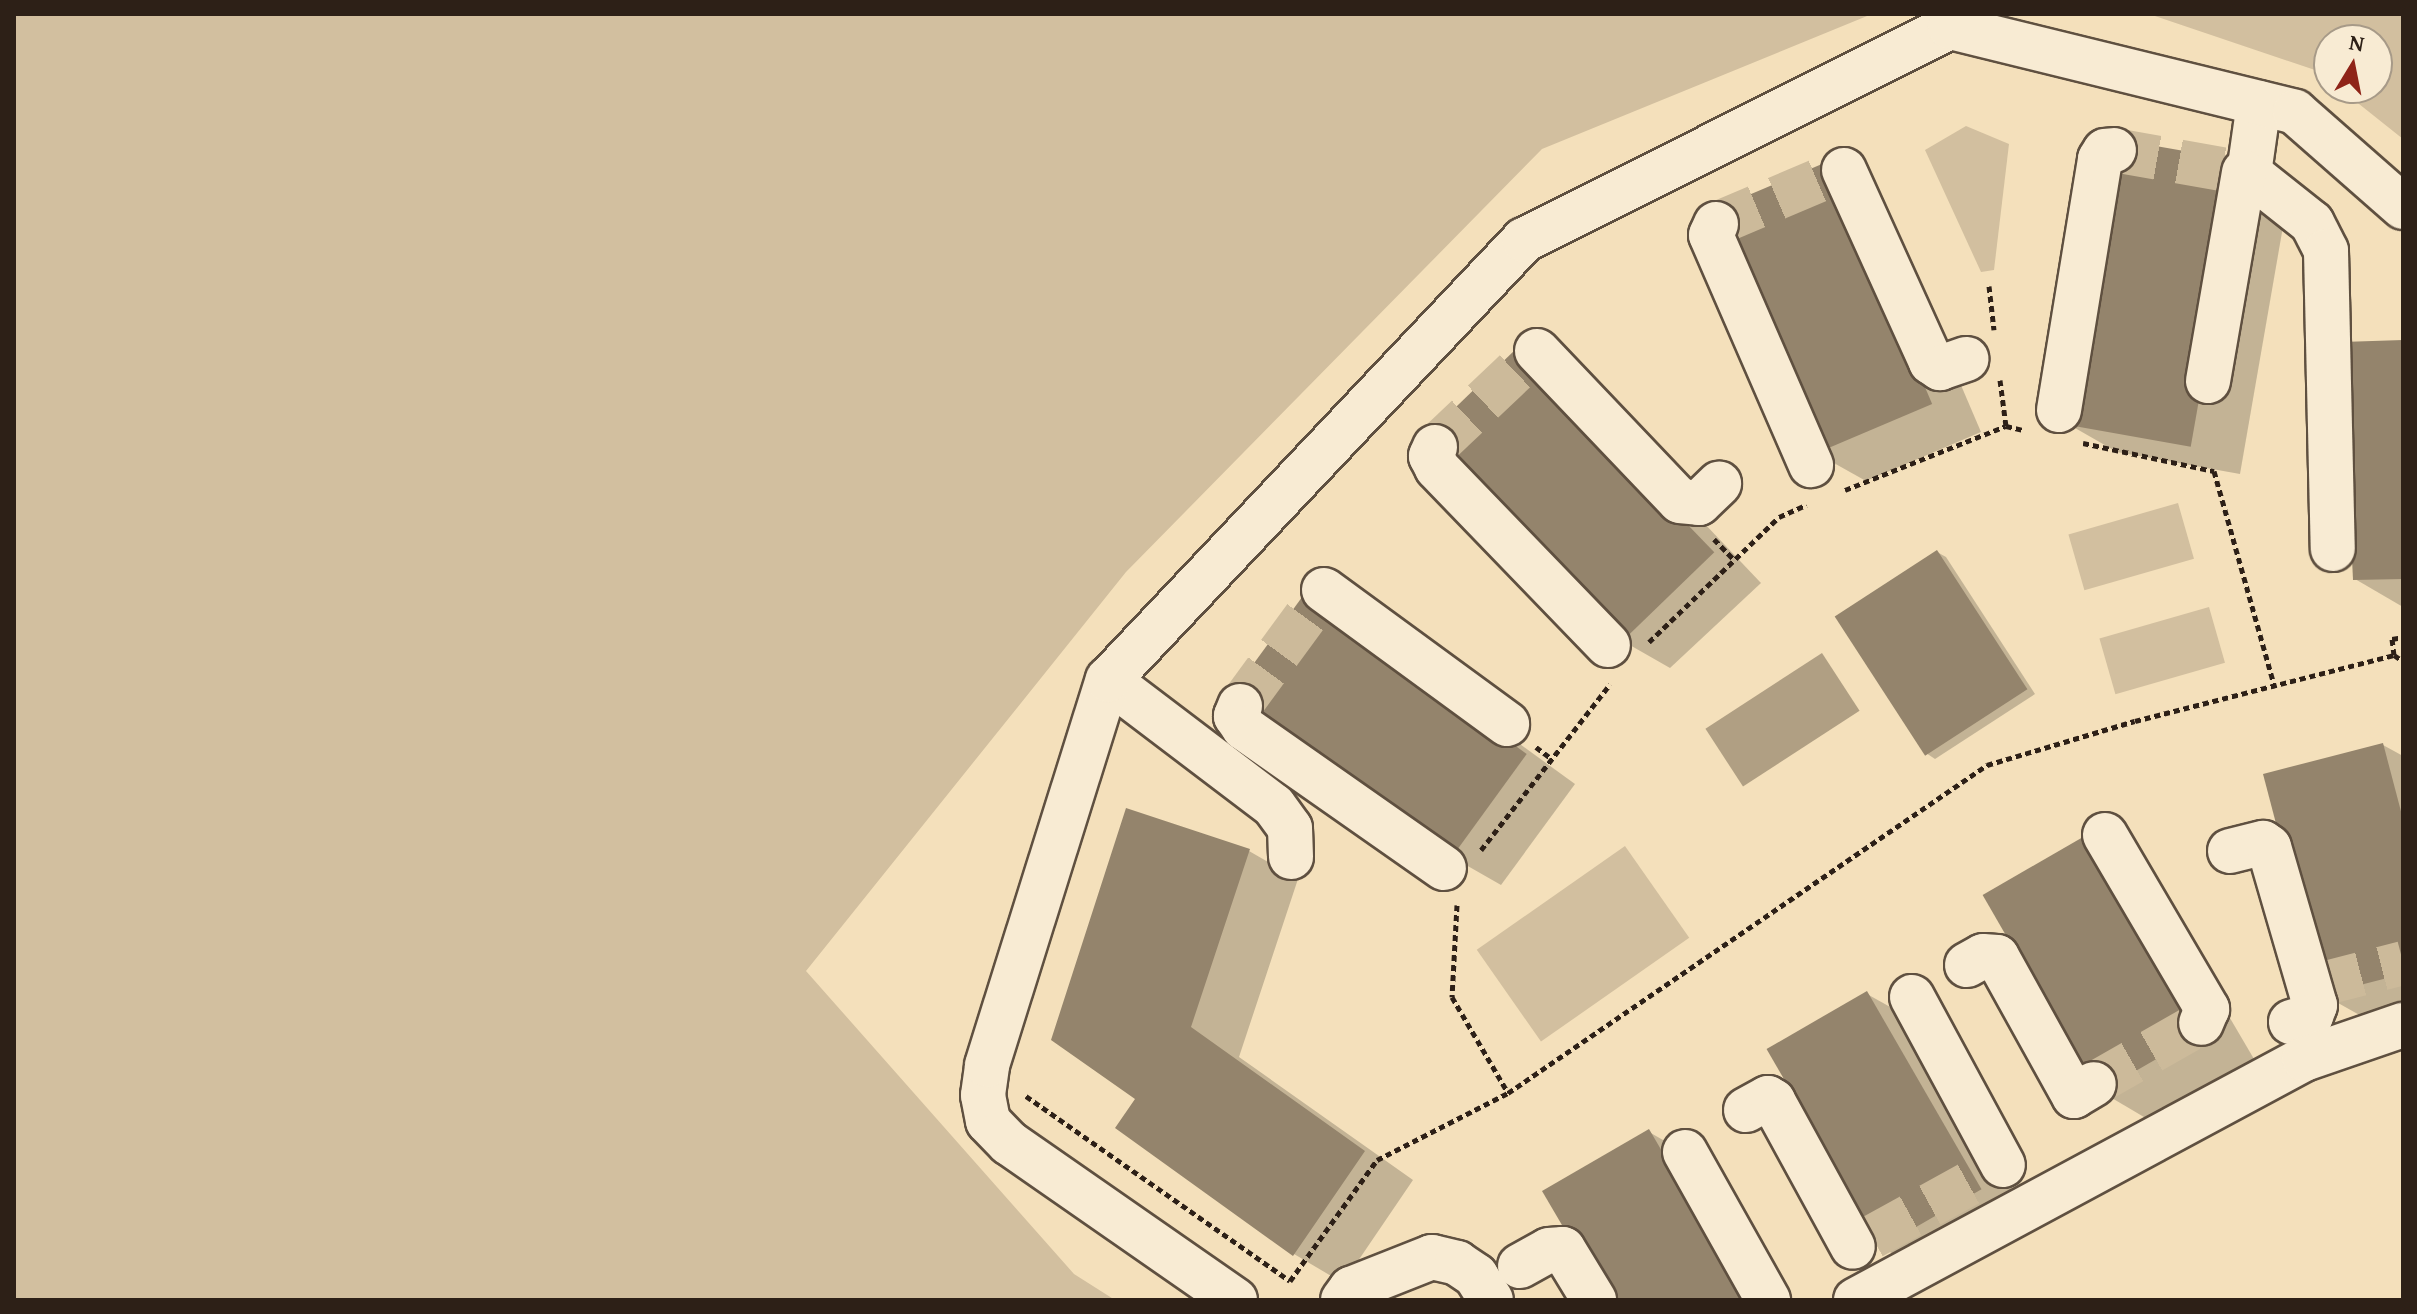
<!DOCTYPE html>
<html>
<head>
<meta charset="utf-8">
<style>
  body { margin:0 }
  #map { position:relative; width:2417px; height:1314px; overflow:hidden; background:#f4e0bb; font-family:"Gentium Book Plus",serif }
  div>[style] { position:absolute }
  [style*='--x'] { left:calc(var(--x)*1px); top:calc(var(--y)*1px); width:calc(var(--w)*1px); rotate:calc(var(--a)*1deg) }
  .green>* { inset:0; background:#d2bf9f; transform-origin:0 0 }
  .water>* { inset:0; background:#b09f83; transform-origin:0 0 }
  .shadow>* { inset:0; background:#0003 }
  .building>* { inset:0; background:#94846c; transform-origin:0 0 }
  .minor-tunnel>* { height:44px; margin-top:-22px; transform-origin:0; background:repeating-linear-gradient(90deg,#ccba9a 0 44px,transparent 0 66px) }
  .path>* { height:5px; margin-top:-2.5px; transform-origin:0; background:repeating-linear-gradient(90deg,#2d2017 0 6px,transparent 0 10px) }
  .roads { filter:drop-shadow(2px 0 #5f5040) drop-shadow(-2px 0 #5f5040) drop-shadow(0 2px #5f5040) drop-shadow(0 -2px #5f5040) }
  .minor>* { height:44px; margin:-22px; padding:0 22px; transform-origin:22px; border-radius:22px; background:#f8ebd3 }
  span { translate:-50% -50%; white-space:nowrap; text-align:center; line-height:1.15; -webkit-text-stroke:6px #f8ebd3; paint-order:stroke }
  .frame { position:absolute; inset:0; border:16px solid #2d2017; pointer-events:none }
  .north { position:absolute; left:2313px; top:24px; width:80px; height:80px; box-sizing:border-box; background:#f8ebd3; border:2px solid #a79a88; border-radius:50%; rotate:10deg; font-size:22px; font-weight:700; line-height:32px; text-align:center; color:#2d2017 }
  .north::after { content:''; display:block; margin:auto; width:28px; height:36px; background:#8f2418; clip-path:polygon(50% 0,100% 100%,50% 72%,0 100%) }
</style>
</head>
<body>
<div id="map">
  <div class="green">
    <div style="clip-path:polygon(14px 14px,1872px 14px,1542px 149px,1126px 572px,806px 971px,1074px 1274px,1115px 1300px,14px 1300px)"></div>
    <div style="clip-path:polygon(2149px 14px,2403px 14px,2403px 139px,2339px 88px,2377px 88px,2377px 40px,2329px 40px,2329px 80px,2315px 70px)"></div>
    <div style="clip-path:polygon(1966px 126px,2009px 144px,1994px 270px,1981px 272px,1925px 150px)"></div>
    <div style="left:2178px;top:503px;width:58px;height:114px;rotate:74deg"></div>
    <div style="left:2209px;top:607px;width:58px;height:114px;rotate:74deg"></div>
    <div style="left:1625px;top:846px;width:112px;height:181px;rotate:55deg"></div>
  </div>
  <div class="water">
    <div style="left:1822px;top:653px;width:69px;height:139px;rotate:57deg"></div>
  </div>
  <div class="shadow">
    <div style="clip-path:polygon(1829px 163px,1878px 191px,1981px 432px,1866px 481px,1816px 453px)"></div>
    <div style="clip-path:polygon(2240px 163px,2289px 192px,2240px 474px,2117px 452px,2068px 424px)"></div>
    <div style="clip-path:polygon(2403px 342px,2403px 607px,2355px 579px)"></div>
    <div style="clip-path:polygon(1567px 379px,1761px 583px,1670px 668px,1621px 640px)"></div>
    <div style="clip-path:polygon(1937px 552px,1946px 557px,2035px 694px,1935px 759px,1926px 753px)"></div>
    <div style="clip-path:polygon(1354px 624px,1575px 784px,1501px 885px,1452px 857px)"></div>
    <div style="clip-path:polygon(2383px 745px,2403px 756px,2403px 1015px,2372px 1022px,2322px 994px)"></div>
    <div style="clip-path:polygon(1249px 851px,1298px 879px,1239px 1057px,1413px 1180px,1343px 1283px,1294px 1254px,1137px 1098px)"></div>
    <div style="clip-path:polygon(2139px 863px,2254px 1059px,2149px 1120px,2100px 1091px)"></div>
    <div style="clip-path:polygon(1867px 994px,1917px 1022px,2028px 1219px,1929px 1274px,1879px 1246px)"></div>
    <div style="clip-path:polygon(1649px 1132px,1698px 1160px,1545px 1192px)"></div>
  </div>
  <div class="building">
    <div style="left:2116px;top:139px;width:127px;height:290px;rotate:10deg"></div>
    <div style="left:1829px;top:161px;width:264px;height:128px;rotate:67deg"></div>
    <div style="clip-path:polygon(2403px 340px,2403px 579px,2353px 580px,2342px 342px)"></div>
    <div style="left:1517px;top:348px;width:284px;height:128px;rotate:46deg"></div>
    <div style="left:1937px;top:550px;width:166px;height:122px;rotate:57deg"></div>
    <div style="left:1305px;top:593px;width:274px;height:129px;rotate:36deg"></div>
    <div style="clip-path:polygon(2383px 743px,2403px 819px,2403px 974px,2321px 995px,2263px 774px)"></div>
    <div style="clip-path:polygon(1126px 808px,1250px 849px,1191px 1027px,1365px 1151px,1293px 1256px,1115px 1128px,1135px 1099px,1051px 1040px)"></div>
    <div style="left:2090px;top:833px;width:229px;height:124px;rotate:60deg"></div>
    <div style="left:1867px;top:991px;width:229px;height:116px;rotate:60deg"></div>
    <div style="clip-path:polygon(1649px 1129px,1749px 1300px,1606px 1300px,1542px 1191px)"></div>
  </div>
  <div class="minor-tunnel">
    <div style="--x:2114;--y:150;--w:127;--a:10"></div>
    <div style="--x:1716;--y:224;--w:128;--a:-23"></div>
    <div style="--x:1435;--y:447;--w:128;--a:-43.4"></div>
    <div style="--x:1240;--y:706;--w:129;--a:-53.8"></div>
    <div style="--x:2318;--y:985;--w:88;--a:-14.5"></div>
    <div style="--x:2094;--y:1084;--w:123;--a:-29.7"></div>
    <div style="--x:1872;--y:1237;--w:116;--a:-28.8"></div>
  </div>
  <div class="path">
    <div style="--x:1989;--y:286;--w:44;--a:83.5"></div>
    <div style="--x:2000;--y:380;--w:46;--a:82.6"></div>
    <div style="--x:2083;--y:443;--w:134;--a:12.1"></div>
    <div style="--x:2214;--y:471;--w:225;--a:74.3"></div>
    <div style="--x:1845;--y:490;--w:173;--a:-21.7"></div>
    <div style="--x:2006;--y:426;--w:17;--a:13"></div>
    <div style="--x:1714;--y:539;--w:29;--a:46"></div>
    <div style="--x:1649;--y:642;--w:180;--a:-43.9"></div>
    <div style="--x:1779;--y:517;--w:30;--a:-24"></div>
    <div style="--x:2394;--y:655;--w:16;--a:-97"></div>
    <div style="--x:2392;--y:639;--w:11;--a:-10"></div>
    <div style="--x:1536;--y:747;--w:20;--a:37"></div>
    <div style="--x:1481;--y:850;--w:210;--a:-52.1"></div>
    <div style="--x:1457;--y:905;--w:92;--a:93.1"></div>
    <div style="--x:1452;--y:997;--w:111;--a:59.7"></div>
    <div style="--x:1026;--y:1096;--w:322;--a:35"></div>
    <div style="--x:1290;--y:1281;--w:149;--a:-54.3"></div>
    <div style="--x:1377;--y:1160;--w:147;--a:-27.1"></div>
    <div style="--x:1508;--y:1093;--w:581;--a:-34.4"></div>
    <div style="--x:1987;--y:765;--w:154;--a:-16.6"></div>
    <div style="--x:2135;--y:721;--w:267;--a:-14.3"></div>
    <div style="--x:2394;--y:655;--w:11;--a:34"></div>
  </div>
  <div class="roads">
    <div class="minor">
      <div style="--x:2259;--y:103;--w:71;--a:98.1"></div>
      <div style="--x:2249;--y:173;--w:80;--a:38.4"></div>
      <div style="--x:2312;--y:223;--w:31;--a:63"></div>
      <div style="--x:2326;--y:251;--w:298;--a:88.7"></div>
      <div style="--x:1844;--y:170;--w:211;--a:65.6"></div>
      <div style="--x:1931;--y:362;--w:11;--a:34"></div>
      <div style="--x:1940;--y:368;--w:28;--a:-19"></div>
      <div style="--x:1716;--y:224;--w:12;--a:114"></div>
      <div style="--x:1711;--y:235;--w:251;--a:66.5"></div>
      <div style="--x:1537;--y:351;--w:207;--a:46.4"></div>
      <div style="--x:1680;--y:501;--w:19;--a:6"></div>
      <div style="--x:1699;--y:503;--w:28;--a:-44"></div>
      <div style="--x:2208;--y:381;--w:212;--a:-80.2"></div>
      <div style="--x:2059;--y:410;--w:254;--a:-80.7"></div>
      <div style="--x:2100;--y:159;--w:9;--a:-58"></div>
      <div style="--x:2105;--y:151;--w:9;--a:-6"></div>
      <div style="--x:1435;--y:447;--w:10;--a:114"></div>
      <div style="--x:1431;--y:456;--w:13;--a:63"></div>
      <div style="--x:1437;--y:468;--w:246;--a:46"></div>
      <div style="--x:1324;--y:590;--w:227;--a:36.2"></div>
      <div style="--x:1108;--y:680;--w:208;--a:37.2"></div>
      <div style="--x:1274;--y:806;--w:27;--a:54"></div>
      <div style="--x:1290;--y:828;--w:29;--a:88"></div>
      <div style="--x:1240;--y:706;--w:11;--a:112"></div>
      <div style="--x:1236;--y:716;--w:14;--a:56"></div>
      <div style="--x:1244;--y:728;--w:244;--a:35"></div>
      <div style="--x:2105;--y:835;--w:202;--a:59.6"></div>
      <div style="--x:2207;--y:1009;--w:15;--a:113"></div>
      <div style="--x:2230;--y:851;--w:34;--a:-14"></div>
      <div style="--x:2263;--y:843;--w:7;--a:34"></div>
      <div style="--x:2269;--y:847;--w:165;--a:73.8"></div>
      <div style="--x:2315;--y:1005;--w:12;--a:110"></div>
      <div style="--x:2311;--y:1016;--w:21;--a:163"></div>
      <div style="--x:1967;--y:965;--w:18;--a:-29"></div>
      <div style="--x:1983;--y:956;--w:14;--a:4"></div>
      <div style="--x:1997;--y:957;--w:159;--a:61"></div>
      <div style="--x:2074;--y:1096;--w:23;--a:-31"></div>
      <div style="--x:1912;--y:997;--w:191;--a:61.6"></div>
      <div style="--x:1746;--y:1110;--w:25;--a:-29"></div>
      <div style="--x:1768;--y:1098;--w:6;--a:31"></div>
      <div style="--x:1773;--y:1101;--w:166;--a:61.3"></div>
      <div style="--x:1685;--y:1152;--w:170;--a:60.7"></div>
      <div style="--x:1520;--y:1266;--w:33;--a:-29"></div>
      <div style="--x:1549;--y:1250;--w:14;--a:-4"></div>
      <div style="--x:1563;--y:1249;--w:60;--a:58.7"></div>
      <div style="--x:1235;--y:1300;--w:275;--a:-145.2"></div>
      <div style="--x:1009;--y:1143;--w:30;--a:-134"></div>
      <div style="--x:988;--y:1121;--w:26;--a:-101"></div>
      <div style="--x:983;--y:1095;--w:30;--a:-82"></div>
      <div style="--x:987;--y:1065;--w:404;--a:-72.6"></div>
      <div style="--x:1108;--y:680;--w:606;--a:-46.61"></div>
      <div style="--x:1524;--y:240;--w:476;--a:-26.6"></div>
      <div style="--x:1950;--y:27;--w:355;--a:13.8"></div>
      <div style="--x:2295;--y:112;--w:144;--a:41.3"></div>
      <div style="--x:1343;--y:1300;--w:14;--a:-54"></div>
      <div style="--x:1351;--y:1289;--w:87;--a:-21.6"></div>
      <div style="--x:1432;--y:1257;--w:26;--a:13"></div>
      <div style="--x:1457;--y:1263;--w:23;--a:34"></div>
      <div style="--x:1476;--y:1276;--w:28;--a:58"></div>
      <div style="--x:1856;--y:1300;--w:509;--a:-28.28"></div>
      <div style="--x:2304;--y:1059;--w:105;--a:-19"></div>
    </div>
  </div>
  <div class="frame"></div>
  <div class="north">N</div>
</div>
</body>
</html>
